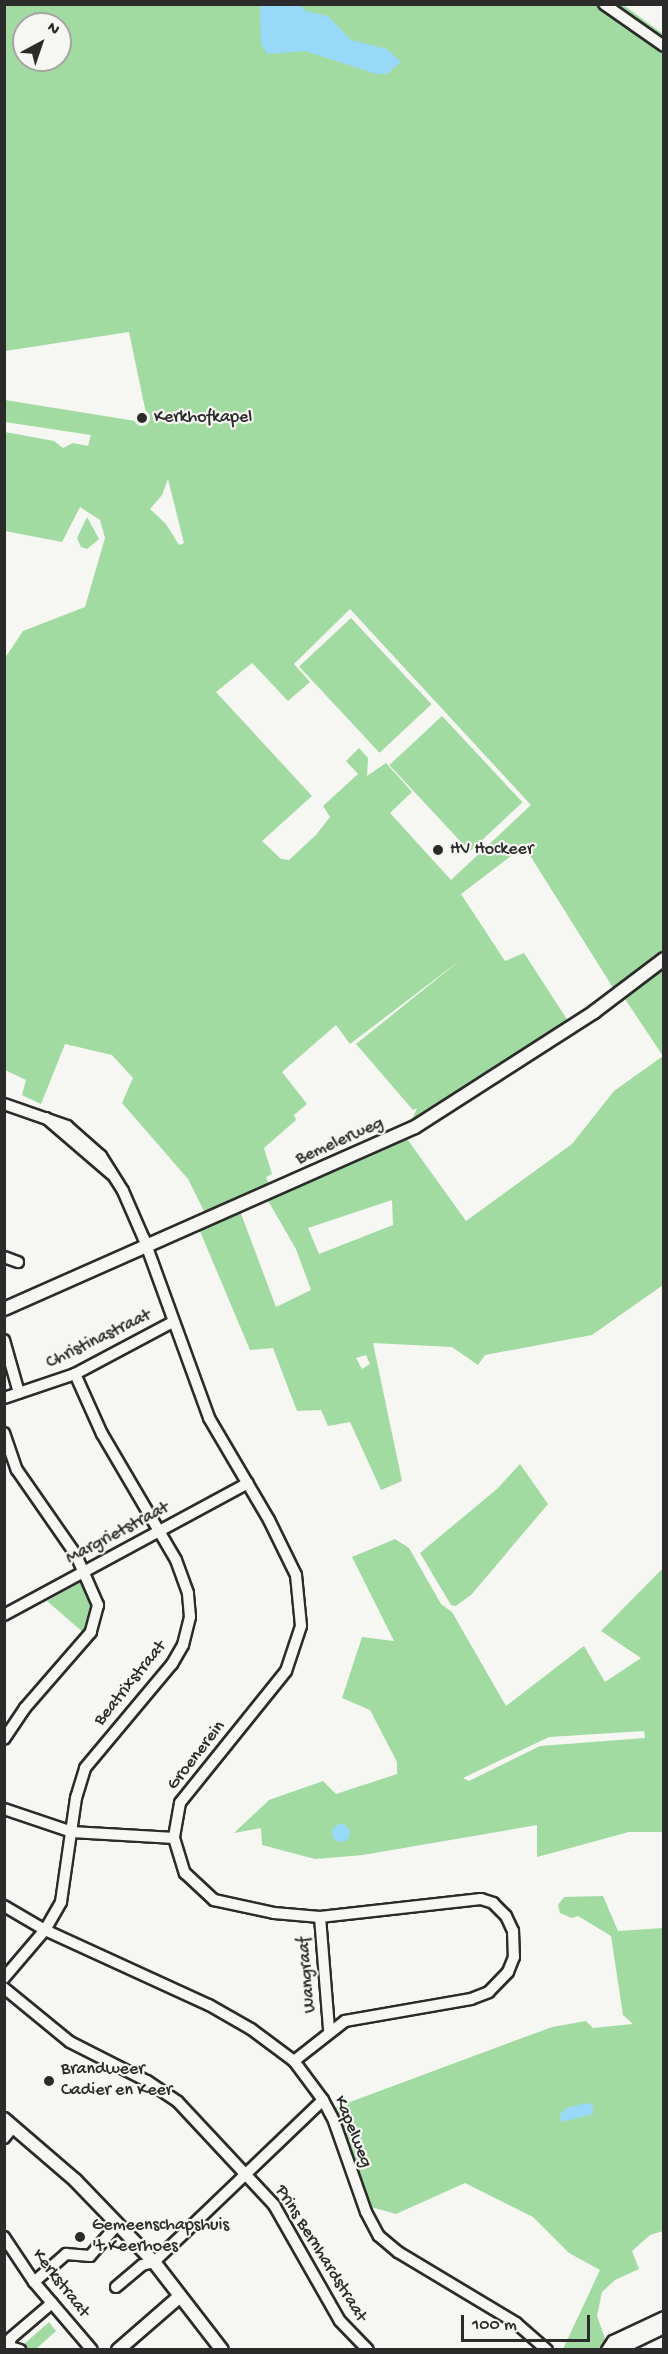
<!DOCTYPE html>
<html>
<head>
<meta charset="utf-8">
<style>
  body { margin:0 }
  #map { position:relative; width:668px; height:2354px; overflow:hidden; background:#f6f6f2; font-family:"Gochi Hand",sans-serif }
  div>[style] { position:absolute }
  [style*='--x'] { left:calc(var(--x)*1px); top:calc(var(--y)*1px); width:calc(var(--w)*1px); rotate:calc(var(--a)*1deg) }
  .green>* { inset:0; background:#a1dba1; transform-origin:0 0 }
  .water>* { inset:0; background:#98d9fa }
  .round { border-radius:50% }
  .roads { filter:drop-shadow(2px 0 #2b2b2b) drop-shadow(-2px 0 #2b2b2b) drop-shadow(0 2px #2b2b2b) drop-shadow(0 -2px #2b2b2b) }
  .minor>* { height:10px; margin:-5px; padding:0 5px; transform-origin:5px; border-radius:5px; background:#f6f6f2 }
  .tertiary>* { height:12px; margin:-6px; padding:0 6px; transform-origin:6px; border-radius:6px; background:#f6f6f2 }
  .dots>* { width:16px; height:16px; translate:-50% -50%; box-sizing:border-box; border:3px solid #f6f6f2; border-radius:50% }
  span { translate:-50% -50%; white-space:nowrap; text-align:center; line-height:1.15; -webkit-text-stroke:4.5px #f6f6f2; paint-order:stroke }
  .poi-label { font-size:18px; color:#2b2b2b }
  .left { translate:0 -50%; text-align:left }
  .street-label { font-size:18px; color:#2b2b2b }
  .frame { position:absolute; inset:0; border:6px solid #2b2b2b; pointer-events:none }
  .north { position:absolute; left:12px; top:12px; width:60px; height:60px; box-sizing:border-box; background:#f6f6f2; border:2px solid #a5a5a2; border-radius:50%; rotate:40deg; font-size:16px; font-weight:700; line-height:24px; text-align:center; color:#2b2b2b }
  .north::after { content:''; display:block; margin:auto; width:21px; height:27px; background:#2b2b2b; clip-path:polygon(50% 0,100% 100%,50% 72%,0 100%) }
  .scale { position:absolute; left:461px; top:2315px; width:129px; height:27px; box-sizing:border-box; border:3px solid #2b2b2b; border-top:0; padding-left:8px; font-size:18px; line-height:21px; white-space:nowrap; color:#2b2b2b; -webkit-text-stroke:4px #f6f6f2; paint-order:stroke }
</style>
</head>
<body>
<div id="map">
  <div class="green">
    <div style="clip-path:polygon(evenodd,622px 4px,663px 34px,663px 951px,617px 994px,524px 846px,461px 894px,505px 961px,524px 953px,574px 1030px,405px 1136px,466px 1221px,572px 1144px,614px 1091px,663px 1056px,623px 996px,660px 967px,664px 971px,663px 1285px,592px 1335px,485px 1355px,478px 1365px,452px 1347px,373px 1343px,402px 1481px,381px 1490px,350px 1422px,328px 1426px,321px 1410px,297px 1411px,273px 1348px,250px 1350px,199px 1229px,240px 1211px,276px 1307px,311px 1290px,296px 1249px,267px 1199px,405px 1136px,417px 1108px,413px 1110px,356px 1044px,463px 958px,350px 1044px,336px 1025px,282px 1072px,307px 1104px,294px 1115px,296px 1120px,264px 1148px,272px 1174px,266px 1177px,270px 1187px,206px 1215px,188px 1179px,122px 1103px,133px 1078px,112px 1055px,65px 1044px,41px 1104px,22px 1095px,26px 1080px,5px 1070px,5px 658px,23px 631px,85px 607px,105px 538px,100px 520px,80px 507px,62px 542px,5px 531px,5px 432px,54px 441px,63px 448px,73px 443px,88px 446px,91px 435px,5px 422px,5px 400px,148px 423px,129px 332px,5px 351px,4px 5px,622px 4px,24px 24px,60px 24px,60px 60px,24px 60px,24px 24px,622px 4px,168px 479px,184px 543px,179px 545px,166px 524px,150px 509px,162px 495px,168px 479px,622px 4px,350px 609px,531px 805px,451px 880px,390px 813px,412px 792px,386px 763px,367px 776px,368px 758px,359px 748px,346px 761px,358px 774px,323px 806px,330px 817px,316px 835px,289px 860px,281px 859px,262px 841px,312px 796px,216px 692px,252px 663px,288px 701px,310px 682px,294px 664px,350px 609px,622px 4px,392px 1200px,393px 1225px,319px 1254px,308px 1228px,392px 1200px,622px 4px,366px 1355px,370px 1364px,362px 1369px,356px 1358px,366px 1355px)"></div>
    <div style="clip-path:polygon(87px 517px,99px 539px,87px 549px,81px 547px,77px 538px)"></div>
    <div style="left:351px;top:618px;width:118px;height:71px;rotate:47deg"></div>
    <div style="left:442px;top:716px;width:118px;height:72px;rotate:47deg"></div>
    <div style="clip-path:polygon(520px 1464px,548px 1504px,472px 1594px,456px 1606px,451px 1605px,420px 1553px,497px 1489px)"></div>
    <div style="clip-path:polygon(evenodd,395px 1539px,409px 1548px,441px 1604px,452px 1612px,506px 1706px,584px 1646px,605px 1682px,641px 1658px,601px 1631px,663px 1568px,663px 1832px,629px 1832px,537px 1857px,537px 1825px,363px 1855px,315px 1859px,262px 1845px,261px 1828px,234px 1833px,269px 1800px,323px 1781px,336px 1794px,397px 1774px,397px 1762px,370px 1710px,342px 1698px,362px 1637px,394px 1641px,352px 1557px,395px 1539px,644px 1731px,645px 1738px,540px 1746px,469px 1781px,463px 1778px,549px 1737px,644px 1731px)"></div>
    <div style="clip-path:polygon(83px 1581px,95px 1604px,86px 1635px,47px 1601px)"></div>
    <div style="clip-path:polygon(603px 1896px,618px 1931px,663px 1928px,663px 2231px,650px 2235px,632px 2251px,639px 2269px,615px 2280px,602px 2292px,597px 2316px,607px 2344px,599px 2350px,563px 2349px,600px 2270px,569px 2253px,533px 2217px,465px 2183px,396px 2214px,371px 2207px,334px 2108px,552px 2027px,586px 2021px,593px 2028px,633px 2024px,623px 2015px,611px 1936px,578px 1916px,572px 1918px,560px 1913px,558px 1905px,564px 1897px)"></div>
    <div style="clip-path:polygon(49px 2322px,56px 2331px,36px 2349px,26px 2349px,23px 2345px)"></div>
  </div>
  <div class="water">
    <div style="clip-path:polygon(260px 5px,299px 5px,306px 11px,328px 16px,351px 40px,387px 49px,401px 62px,387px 74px,377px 74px,305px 51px,267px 54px,261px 43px)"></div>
    <div class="round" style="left:332px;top:1824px;width:18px;height:18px"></div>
    <div style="clip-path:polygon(587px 2103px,593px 2105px,593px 2114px,561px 2122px,560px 2114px,567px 2108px)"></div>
  </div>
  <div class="roads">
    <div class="minor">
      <div style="--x:604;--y:4;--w:73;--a:35"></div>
      <div style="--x:4;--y:1104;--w:67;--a:19.2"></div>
      <div style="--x:67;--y:1126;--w:45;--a:41.4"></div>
      <div style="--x:101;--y:1156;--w:41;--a:57.8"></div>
      <div style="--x:123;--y:1191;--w:52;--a:66.4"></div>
      <div style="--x:144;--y:1239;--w:190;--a:70"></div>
      <div style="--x:209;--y:1418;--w:118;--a:59.5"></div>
      <div style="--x:269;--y:1520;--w:61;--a:63.9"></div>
      <div style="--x:296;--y:1575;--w:51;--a:84.4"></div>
      <div style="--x:301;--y:1626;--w:47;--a:108.4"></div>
      <div style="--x:286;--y:1671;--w:169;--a:128.8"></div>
      <div style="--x:180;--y:1803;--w:36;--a:100"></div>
      <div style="--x:174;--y:1838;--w:37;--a:73"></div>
      <div style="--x:185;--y:1873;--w:40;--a:43"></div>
      <div style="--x:214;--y:1900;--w:61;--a:12.2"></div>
      <div style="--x:274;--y:1913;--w:46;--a:5"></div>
      <div style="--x:320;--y:1917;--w:162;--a:-6.4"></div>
      <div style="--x:481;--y:1899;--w:13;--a:18"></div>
      <div style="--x:493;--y:1903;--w:18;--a:45"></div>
      <div style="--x:506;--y:1916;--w:17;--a:65"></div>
      <div style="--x:513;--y:1931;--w:26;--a:88"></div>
      <div style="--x:514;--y:1957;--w:16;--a:112"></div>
      <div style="--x:508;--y:1972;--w:28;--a:134"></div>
      <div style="--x:489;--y:1992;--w:19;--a:159"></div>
      <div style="--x:471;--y:1999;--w:128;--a:170.1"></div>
      <div style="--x:345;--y:2021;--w:65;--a:141.9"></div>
      <div style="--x:46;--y:1118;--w:86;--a:40.7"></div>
      <div style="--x:4;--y:1257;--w:15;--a:20"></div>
      <div style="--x:4;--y:1340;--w:55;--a:74.2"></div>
      <div style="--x:4;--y:1398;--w:75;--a:-18.7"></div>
      <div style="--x:75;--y:1374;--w:111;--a:-28"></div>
      <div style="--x:4;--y:1433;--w:39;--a:71"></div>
      <div style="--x:17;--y:1470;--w:103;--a:55.2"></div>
      <div style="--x:76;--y:1555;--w:55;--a:66.3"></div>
      <div style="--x:98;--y:1605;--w:28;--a:105"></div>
      <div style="--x:91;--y:1632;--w:101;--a:131"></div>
      <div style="--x:25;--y:1708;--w:37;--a:124"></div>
      <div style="--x:4;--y:1615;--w:277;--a:-28.4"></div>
      <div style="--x:4;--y:1809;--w:72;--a:18.7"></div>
      <div style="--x:72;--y:1832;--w:102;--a:3.4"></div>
      <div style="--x:4;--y:1906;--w:48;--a:30.3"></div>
      <div style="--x:45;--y:1930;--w:180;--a:24.6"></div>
      <div style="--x:209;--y:2005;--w:48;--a:29.7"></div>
      <div style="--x:251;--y:2029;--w:54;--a:36.7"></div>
      <div style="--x:294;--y:2061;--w:49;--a:53.4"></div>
      <div style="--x:323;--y:2100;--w:24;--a:62"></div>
      <div style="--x:334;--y:2121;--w:96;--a:70.6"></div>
      <div style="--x:366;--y:2212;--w:27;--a:62"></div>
      <div style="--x:379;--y:2236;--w:25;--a:40"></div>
      <div style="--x:398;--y:2252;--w:138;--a:31"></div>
      <div style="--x:516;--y:2323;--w:41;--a:41.1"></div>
      <div style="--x:320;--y:1917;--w:113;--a:85.4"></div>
      <div style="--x:4;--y:1978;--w:63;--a:-49.5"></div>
      <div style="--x:45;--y:1930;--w:32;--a:-60"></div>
      <div style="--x:61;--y:1902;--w:105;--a:-81.8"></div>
      <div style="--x:76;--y:1798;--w:31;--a:-73"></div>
      <div style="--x:85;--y:1768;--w:136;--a:-50.1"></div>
      <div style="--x:172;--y:1664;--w:22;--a:-60"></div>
      <div style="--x:183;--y:1645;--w:29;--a:-76"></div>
      <div style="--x:190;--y:1617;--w:24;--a:-95"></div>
      <div style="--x:188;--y:1593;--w:35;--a:-110"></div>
      <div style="--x:176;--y:1560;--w:146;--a:-120.4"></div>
      <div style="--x:102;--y:1434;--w:66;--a:-114.2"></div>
      <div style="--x:4;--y:1988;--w:85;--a:39.3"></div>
      <div style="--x:70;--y:2042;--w:86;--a:26.9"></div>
      <div style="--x:147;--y:2081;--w:37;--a:34"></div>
      <div style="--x:178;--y:2102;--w:141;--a:47"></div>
      <div style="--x:274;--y:2205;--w:133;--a:60.4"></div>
      <div style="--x:340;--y:2321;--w:40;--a:46"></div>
      <div style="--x:4;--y:2138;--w:14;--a:-51"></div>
      <div style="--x:4;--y:2237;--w:54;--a:56.3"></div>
      <div style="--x:34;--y:2282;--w:89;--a:49.5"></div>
      <div style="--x:34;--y:2282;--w:43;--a:-41.2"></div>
      <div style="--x:66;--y:2254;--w:24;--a:5"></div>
      <div style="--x:90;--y:2256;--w:41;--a:-48.9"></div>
      <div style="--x:116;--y:2287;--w:34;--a:-40"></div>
      <div style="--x:142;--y:2265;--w:12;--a:-14"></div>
      <div style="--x:154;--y:2262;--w:234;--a:-43.8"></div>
      <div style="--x:4;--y:2345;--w:17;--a:17"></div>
      <div style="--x:9;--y:2345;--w:7;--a:-74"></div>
      <div style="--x:11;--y:2338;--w:54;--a:-40.5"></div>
      <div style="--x:607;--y:2350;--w:11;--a:-56"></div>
      <div style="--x:613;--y:2341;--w:56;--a:-25.2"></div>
    </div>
    <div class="tertiary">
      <div style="--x:4;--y:1309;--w:449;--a:-23.9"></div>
      <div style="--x:415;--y:1127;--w:213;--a:-32.7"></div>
      <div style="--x:594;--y:1012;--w:88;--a:-37.1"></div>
      <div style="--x:4;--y:2119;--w:94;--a:40.7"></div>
      <div style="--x:75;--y:2180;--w:114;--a:46.1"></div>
      <div style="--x:154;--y:2262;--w:111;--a:52.3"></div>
      <div style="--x:118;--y:2350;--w:81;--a:-41"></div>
      <div style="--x:616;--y:2350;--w:53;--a:-25.6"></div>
    </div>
  </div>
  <div class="dots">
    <div style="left:142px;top:418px;background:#2b2b2b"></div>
    <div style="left:438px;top:850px;background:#2b2b2b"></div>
    <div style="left:49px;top:2081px;background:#2b2b2b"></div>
    <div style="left:80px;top:2237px;background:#2b2b2b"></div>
  </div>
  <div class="poi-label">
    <span class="left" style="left:154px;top:418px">Kerkhofkapel</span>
    <span class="left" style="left:450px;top:850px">HV Hockeer</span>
    <span class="left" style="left:61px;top:2081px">Brandweer<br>Cadier en Keer</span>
    <span class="left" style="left:92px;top:2237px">Gemeenschapshuis<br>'t Keerhoes</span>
  </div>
  <div class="street-label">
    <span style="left:340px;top:1142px;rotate:-24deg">Bemelerweg</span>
    <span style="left:99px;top:1340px;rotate:-26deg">Christinastraat</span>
    <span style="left:118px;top:1534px;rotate:-28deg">Margrietstraat</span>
    <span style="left:131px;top:1684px;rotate:-51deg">Beatrixstraat</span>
    <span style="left:197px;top:1756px;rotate:-52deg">Groenerein</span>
    <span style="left:308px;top:1975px;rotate:-95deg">Wangraaf</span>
    <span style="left:352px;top:2132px;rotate:68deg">Kapelweg</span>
    <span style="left:320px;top:2254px;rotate:58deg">Prins Bernhardstraat</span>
    <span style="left:60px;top:2284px;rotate:52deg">Kerkstraat</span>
  </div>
  <div class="frame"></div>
  <div class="north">N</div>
  <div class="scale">100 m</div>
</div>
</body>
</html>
